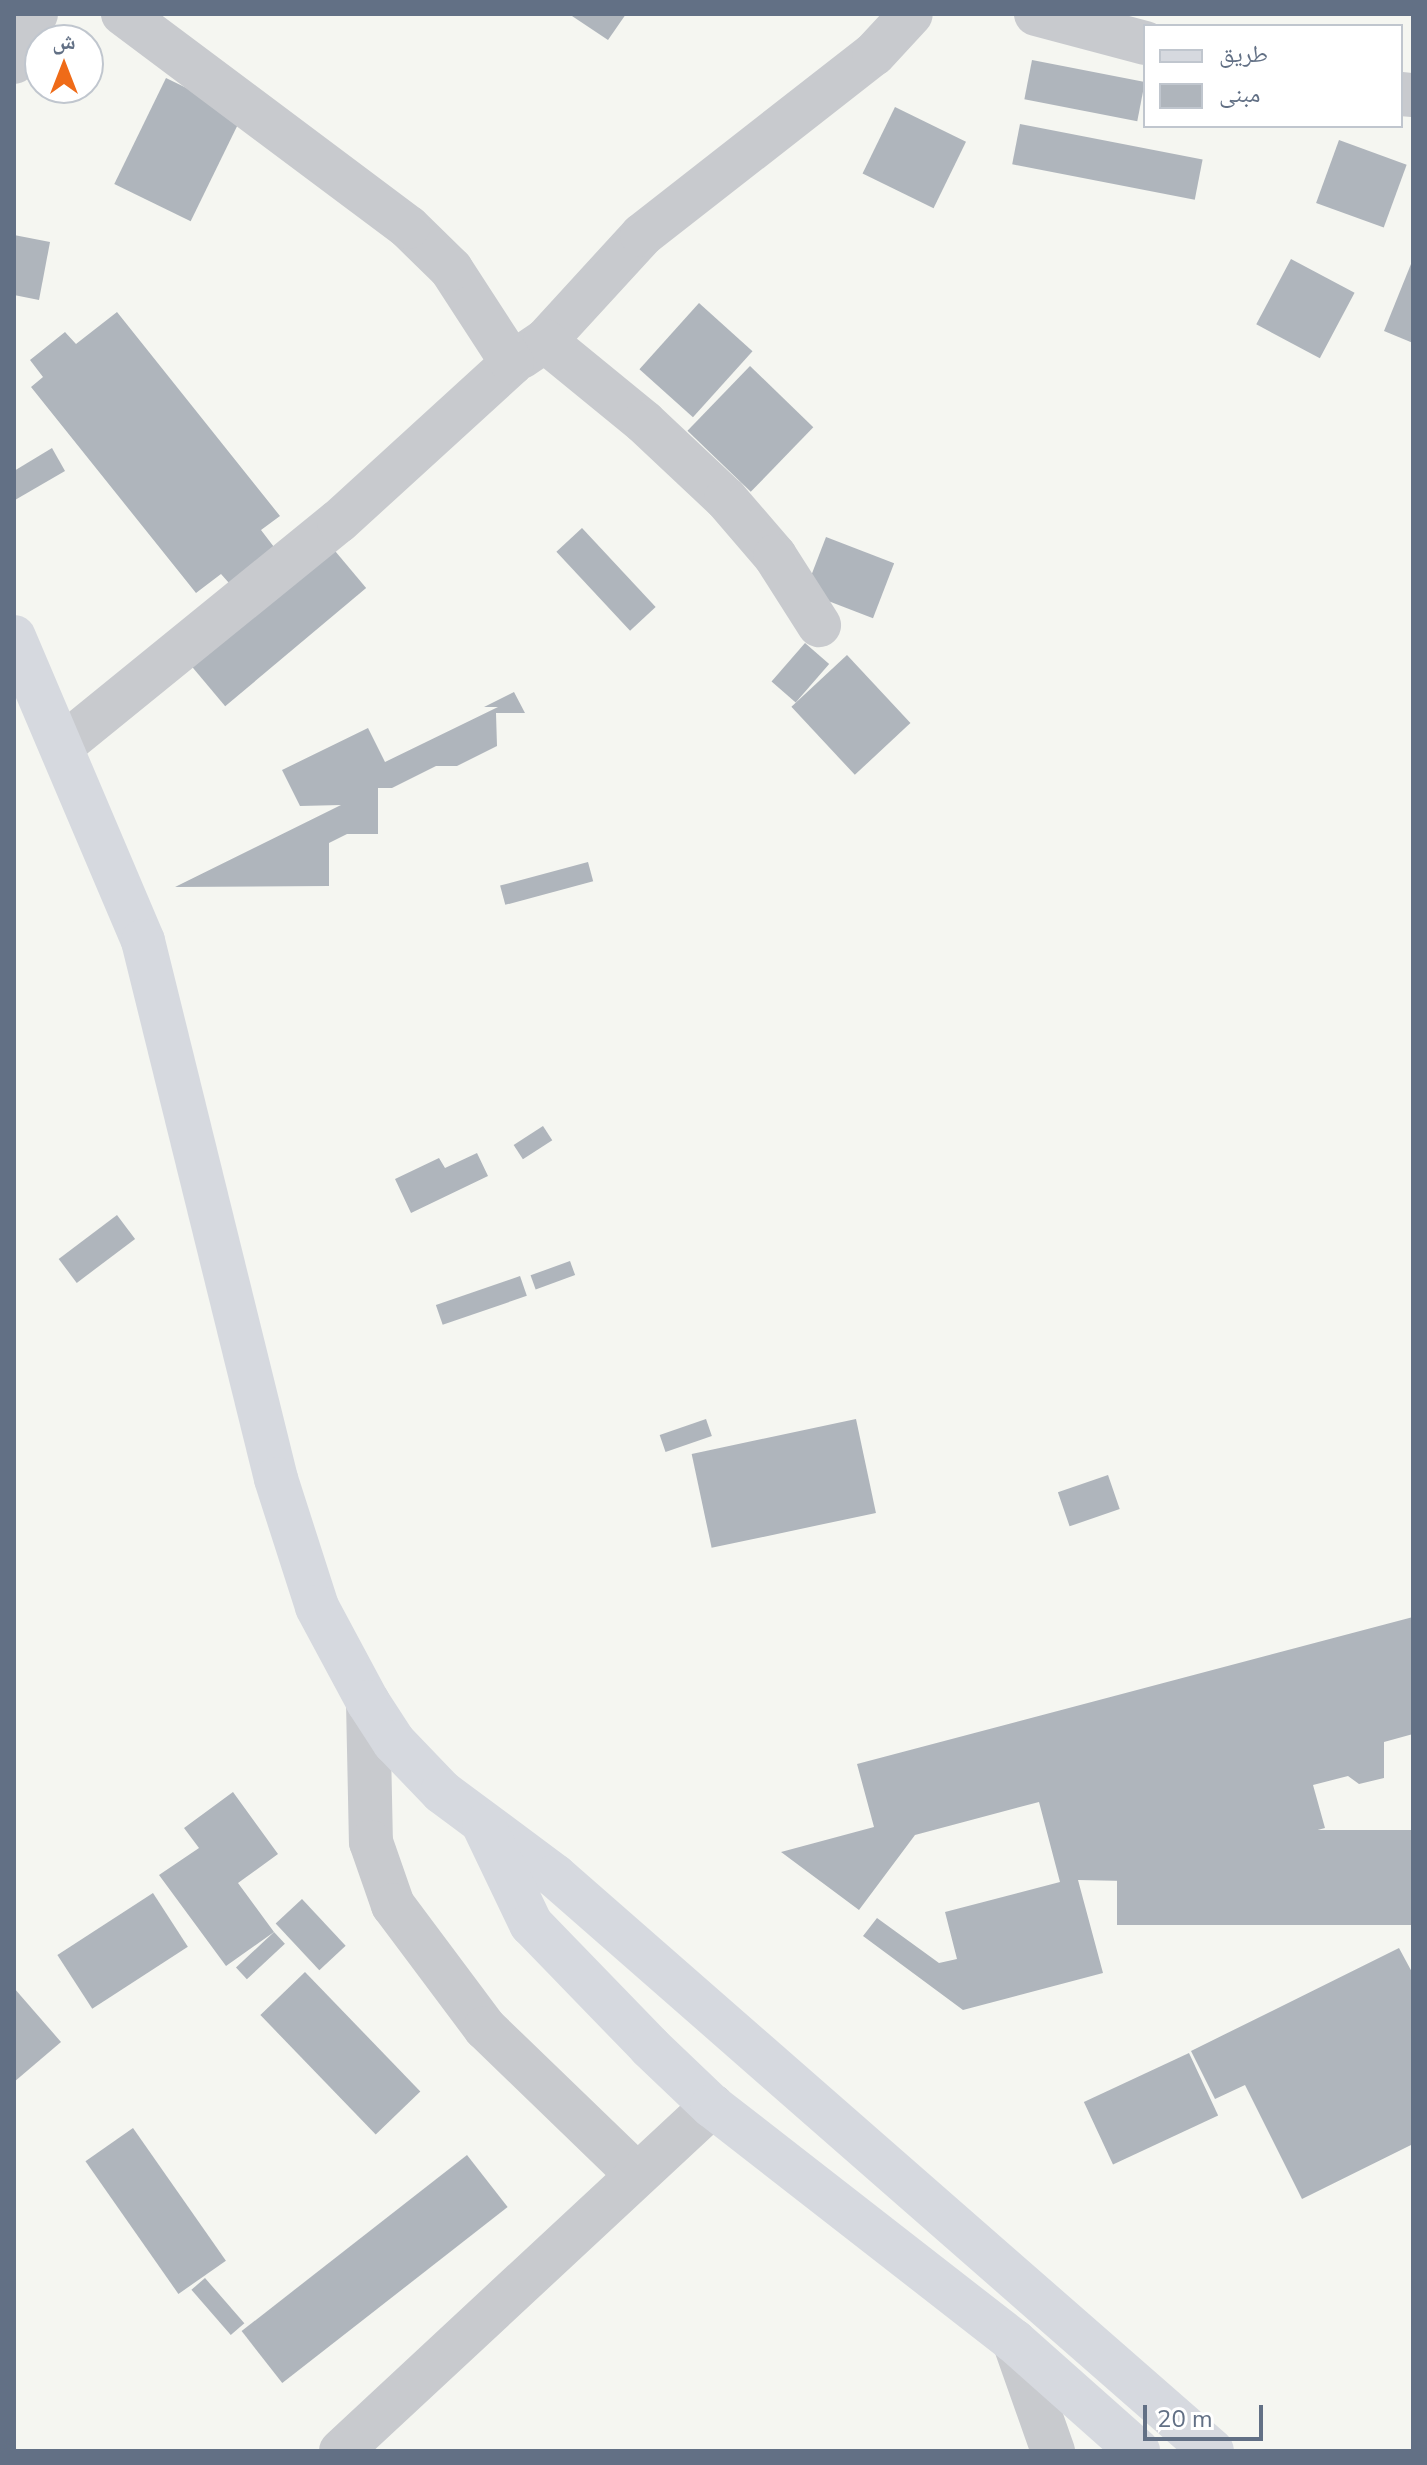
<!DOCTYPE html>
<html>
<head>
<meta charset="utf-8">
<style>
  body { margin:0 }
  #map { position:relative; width:1427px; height:2465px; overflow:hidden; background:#f5f6f1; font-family:"Nunito Sans","Noto Naskh Arabic",sans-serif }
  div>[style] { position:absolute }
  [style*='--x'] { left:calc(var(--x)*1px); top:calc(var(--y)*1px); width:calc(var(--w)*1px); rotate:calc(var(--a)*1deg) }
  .building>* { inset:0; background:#afb5bc; transform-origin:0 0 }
  .street>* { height:44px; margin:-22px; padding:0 22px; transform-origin:22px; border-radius:22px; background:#c8cace }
  .primary>* { height:44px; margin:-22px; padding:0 22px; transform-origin:22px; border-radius:22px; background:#d6d9df }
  span { translate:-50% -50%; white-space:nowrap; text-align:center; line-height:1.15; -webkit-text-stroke:8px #fff; paint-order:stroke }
  .frame { position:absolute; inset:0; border:16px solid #627085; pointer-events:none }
  .legend { position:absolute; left:1143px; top:24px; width:260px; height:104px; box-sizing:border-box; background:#fff; border:2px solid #c0c6ce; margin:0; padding:10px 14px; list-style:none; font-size:24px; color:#627085 }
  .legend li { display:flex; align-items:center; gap:16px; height:40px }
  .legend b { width:40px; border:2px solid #c0c6ce }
  .north { position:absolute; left:24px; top:24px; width:80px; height:80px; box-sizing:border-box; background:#fff; border:2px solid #c0c6ce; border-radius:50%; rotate:0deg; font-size:22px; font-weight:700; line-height:32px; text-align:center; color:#627085 }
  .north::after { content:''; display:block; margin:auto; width:28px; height:36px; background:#ef6b18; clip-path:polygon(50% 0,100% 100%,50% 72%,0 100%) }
  .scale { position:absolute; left:1143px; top:2405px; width:120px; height:36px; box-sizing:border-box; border:4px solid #627085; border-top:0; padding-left:10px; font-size:24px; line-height:28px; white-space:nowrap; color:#627085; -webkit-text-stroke:6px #fff; paint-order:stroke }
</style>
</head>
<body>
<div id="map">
  <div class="building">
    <div style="clip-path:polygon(569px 14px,626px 14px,608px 40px)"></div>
    <div style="left:1032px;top:60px;width:115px;height:40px;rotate:11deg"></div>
    <div style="left:166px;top:78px;width:85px;height:118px;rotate:26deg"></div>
    <div style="left:895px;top:107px;width:79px;height:74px;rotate:26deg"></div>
    <div style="left:1020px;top:124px;width:186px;height:41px;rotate:11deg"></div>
    <div style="left:1339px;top:140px;width:72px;height:67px;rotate:20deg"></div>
    <div style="clip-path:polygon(14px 235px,50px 242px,39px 300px,14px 295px)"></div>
    <div style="left:1291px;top:259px;width:72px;height:74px;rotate:28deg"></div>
    <div style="clip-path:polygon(1413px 259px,1413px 343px,1384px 331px)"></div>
    <div style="left:699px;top:303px;width:72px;height:89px;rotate:42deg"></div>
    <div style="clip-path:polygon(117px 312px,280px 516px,261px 530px,274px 547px,229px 583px,221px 574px,196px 593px,31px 387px,43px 377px,30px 360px,65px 332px,76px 344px)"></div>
    <div style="left:750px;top:366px;width:88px;height:90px;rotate:44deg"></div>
    <div style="clip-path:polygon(52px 448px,65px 471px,15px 500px,14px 471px)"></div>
    <div style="left:582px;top:528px;width:108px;height:35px;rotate:47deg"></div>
    <div style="left:826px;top:537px;width:73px;height:59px;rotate:21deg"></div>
    <div style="left:325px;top:539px;width:64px;height:184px;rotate:50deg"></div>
    <div style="left:805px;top:643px;width:32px;height:51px;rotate:41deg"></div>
    <div style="left:847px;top:655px;width:93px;height:76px;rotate:47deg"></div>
    <div style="clip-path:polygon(514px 692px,525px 713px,496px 713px,497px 746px,457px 766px,436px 766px,392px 788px,378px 788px,378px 834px,347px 834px,329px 843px,329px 886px,175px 887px,341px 805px,300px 806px,282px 770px,368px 728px,385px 762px,498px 707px,484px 707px)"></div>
    <div style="left:588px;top:862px;width:20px;height:91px;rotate:75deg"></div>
    <div style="left:543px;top:1126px;width:17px;height:35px;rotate:57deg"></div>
    <div style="clip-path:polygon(477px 1153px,488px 1176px,411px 1213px,395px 1179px,439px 1158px,445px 1168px)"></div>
    <div style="left:117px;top:1215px;width:30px;height:73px;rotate:53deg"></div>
    <div style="left:570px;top:1261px;width:15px;height:42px;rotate:70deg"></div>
    <div style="left:520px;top:1276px;width:21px;height:89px;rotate:71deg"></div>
    <div style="left:706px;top:1419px;width:18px;height:49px;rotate:71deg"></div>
    <div style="left:856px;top:1419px;width:96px;height:168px;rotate:78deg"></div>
    <div style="left:1108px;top:1475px;width:36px;height:53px;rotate:71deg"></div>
    <div style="clip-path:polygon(1413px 1617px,1413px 1734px,1384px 1742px,1384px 1778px,1359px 1784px,1348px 1776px,1313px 1785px,1325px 1828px,1126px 1881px,1078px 1880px,1103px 1973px,963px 2010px,863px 1936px,877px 1918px,939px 1963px,957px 1959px,945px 1912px,1060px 1882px,1039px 1802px,915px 1835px,859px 1910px,781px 1852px,874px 1827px,857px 1764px)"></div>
    <div style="clip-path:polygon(233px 1792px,278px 1854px,238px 1883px,274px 1932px,226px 1966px,159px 1875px,199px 1848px,184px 1828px)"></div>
    <div style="left:1413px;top:1830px;width:95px;height:296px;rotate:90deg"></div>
    <div style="left:153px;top:1893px;width:64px;height:114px;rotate:57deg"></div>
    <div style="left:302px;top:1899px;width:64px;height:36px;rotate:47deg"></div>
    <div style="left:274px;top:1932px;width:16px;height:52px;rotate:47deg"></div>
    <div style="clip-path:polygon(1399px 1948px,1413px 1974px,1413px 2144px,1302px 2199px,1245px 2085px,1215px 2099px,1191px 2051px)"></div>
    <div style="left:305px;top:1972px;width:166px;height:62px;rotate:46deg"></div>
    <div style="clip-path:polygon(14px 1988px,61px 2042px,14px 2082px)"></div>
    <div style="left:1189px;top:2053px;width:69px;height:116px;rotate:65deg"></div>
    <div style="left:133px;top:2128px;width:162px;height:58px;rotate:55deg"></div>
    <div style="left:467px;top:2155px;width:66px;height:286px;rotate:52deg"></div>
    <div style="left:205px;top:2278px;width:60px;height:18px;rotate:49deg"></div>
  </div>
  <div class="street">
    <div style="--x:1036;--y:14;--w:113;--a:14.9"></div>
    <div style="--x:14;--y:62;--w:53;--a:-65.4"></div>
    <div style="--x:1401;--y:94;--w:12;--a:5"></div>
    <div style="--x:545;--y:341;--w:144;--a:-47.5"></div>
    <div style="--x:642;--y:235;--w:294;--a:-38"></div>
    <div style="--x:874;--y:54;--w:54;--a:-47.2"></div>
    <div style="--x:521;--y:357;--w:29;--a:-34"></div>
    <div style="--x:545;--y:341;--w:128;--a:39.3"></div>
    <div style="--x:644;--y:422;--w:112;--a:43.2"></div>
    <div style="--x:726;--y:499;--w:75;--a:49.3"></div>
    <div style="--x:775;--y:556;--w:82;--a:57.5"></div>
    <div style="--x:63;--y:745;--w:355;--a:-39.1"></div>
    <div style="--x:339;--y:521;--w:234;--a:-42.4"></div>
    <div style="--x:512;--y:363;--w:112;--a:-123"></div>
    <div style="--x:451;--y:269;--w:60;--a:-135.7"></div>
    <div style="--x:408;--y:227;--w:356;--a:-143.2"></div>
    <div style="--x:368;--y:1702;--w:140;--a:88.8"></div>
    <div style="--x:371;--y:1842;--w:67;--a:70.8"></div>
    <div style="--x:393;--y:1905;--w:154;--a:53.2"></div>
    <div style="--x:485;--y:2028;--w:211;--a:44"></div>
    <div style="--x:1014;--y:2341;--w:117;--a:70.5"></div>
    <div style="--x:341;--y:2451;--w:507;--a:-42.92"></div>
  </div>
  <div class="primary">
    <div style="--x:14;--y:637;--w:330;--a:67"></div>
    <div style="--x:143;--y:941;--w:554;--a:76.11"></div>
    <div style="--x:276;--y:1479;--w:134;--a:72.2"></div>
    <div style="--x:317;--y:1607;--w:108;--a:61.8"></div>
    <div style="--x:368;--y:1702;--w:48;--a:57"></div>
    <div style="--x:394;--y:1742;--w:69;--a:46.2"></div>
    <div style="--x:442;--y:1792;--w:141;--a:36.6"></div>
    <div style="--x:555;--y:1876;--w:873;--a:41.19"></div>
    <div style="--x:484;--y:1826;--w:109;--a:64.4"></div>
    <div style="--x:531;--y:1924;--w:171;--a:45.9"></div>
    <div style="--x:650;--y:2047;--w:86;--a:43.6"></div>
    <div style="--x:712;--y:2106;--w:383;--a:37.9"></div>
    <div style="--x:1014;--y:2341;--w:166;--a:41.6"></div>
  </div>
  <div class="frame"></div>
  <ul class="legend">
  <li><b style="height:10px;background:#d6d9df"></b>طريق</li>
  <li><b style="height:22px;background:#afb5bc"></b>مبنى</li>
  </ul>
  <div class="north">ش</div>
  <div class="scale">20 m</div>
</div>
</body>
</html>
